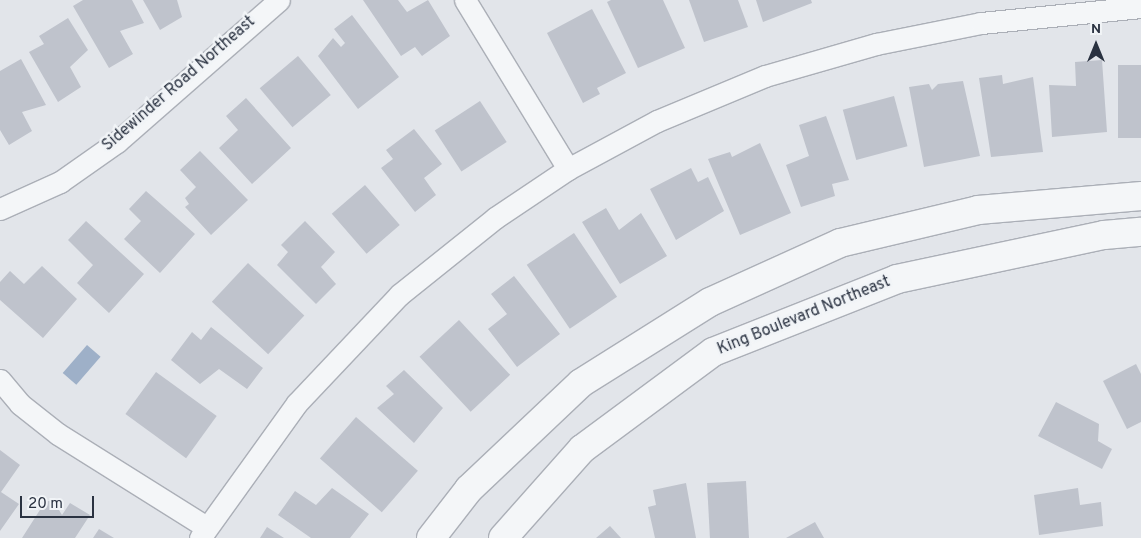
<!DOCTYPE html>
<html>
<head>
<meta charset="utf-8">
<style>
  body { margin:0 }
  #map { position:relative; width:1141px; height:538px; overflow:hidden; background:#e2e5ea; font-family:Overpass,sans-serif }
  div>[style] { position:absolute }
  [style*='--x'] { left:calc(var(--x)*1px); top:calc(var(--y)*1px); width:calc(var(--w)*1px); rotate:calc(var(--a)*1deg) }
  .water>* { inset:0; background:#9eb0c8; transform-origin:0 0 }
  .building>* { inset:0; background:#bfc3cc; transform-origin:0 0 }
  .roads { filter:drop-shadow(1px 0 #abafb7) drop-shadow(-1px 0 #abafb7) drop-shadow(0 1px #abafb7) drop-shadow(0 -1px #abafb7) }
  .minor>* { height:21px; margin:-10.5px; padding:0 10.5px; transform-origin:10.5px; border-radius:10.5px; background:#f4f6f8 }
  .tertiary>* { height:28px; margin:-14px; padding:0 14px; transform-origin:14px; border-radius:14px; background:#f4f6f8 }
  span { translate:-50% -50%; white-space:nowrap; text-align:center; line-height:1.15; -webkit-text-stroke:5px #f1f4f7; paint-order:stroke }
  .street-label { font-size:16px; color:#2a3241 }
  .north { position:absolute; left:1071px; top:20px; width:50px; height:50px; -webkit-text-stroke:4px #f1f4f7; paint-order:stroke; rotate:0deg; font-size:14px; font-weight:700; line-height:20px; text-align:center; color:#2a3241 }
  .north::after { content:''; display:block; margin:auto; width:18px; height:22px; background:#2a3241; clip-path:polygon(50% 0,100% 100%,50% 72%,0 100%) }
  .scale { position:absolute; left:20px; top:496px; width:74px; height:22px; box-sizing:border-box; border:2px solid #2a3241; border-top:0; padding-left:6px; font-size:15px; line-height:18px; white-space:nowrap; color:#2a3241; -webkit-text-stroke:4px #f1f4f7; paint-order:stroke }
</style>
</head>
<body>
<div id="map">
  <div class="water">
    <div style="left:87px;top:345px;width:18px;height:37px;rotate:41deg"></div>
  </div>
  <div class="building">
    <div style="clip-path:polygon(83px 0,132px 0,144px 23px,120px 31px,133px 54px,109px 68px,73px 6px)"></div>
    <div style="clip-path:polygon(143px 0,177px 0,182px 17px,160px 30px)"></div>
    <div style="clip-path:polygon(363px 0,398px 0,407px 12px,428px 0,450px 36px,422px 56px,415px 47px,401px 56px)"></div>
    <div style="clip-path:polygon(611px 0,663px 0,685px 48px,638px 68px,607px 2px)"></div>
    <div style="clip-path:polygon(689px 0,738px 0,748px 27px,704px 42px)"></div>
    <div style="clip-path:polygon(756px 0,811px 0,812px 3px,763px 22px)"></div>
    <div style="clip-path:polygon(592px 9px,626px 73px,597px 88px,600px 94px,583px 103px,547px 33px)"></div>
    <div style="clip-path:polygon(352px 15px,399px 77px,358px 109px,318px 56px,333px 38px,341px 47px,345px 43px,334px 29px)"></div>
    <div style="clip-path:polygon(68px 18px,88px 50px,70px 67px,81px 87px,58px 102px,29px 52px,44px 44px,39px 36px)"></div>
    <div style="left:298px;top:56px;width:51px;height:50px;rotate:50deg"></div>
    <div style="clip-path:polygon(21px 59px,46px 105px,22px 112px,32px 131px,9px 145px,0 130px,0 71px)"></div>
    <div style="clip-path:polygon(1102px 60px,1107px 132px,1052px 137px,1049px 85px,1076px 86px,1075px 62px)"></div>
    <div style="left:1141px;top:65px;width:73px;height:23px;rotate:90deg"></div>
    <div style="clip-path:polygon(1002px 75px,1003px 84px,1033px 77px,1043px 152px,991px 157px,979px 78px)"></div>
    <div style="clip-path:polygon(963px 81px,980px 156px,924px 167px,909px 87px,929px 84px,932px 90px,938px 84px)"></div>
    <div style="left:894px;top:96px;width:52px;height:53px;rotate:75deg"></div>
    <div style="clip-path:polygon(246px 98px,291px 148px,252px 184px,219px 148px,238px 130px,226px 116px)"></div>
    <div style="left:480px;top:101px;width:49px;height:54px;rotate:57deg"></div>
    <div style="clip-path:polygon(826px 116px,849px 180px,832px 184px,835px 196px,801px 207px,786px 165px,809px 156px,799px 125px)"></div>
    <div style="clip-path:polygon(414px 129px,442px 164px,424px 178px,436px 195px,415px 212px,381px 168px,393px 159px,386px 150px)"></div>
    <div style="clip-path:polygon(760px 143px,791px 213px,740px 235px,708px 159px,730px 152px,732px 157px)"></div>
    <div style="clip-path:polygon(200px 151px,248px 200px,211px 235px,185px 207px,189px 204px,185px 198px,196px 187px,180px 170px)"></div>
    <div style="clip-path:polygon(691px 168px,698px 182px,708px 177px,724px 211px,676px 240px,650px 189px)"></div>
    <div style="left:365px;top:185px;width:53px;height:44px;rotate:49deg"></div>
    <div style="clip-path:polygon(146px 191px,195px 234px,160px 273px,124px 239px,141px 221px,129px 209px)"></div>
    <div style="clip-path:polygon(606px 208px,619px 230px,641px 213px,667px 256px,620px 284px,582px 222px)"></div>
    <div style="clip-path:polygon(86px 221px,144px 274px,109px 313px,77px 283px,93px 265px,68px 240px)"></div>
    <div style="clip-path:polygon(305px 221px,335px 252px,321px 267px,336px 284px,316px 304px,277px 265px,288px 252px,281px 245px)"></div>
    <div style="left:574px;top:233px;width:77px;height:57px;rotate:56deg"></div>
    <div style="left:248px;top:263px;width:77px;height:53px;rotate:43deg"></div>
    <div style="clip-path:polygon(42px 266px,77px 299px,43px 338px,0 300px,0 282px,10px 271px,24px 284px)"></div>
    <div style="clip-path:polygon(514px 276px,560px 334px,517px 367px,488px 329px,507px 314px,491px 294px)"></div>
    <div style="left:459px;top:320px;width:75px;height:54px;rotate:47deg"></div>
    <div style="clip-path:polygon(211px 327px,263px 368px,247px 389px,219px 369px,200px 384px,171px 360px,192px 332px,201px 340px)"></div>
    <div style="clip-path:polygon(1136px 364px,1141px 374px,1141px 422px,1127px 429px,1103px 381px)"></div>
    <div style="clip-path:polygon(404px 370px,443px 408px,414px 443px,377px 408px,394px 394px,386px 386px)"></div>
    <div style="left:156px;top:372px;width:75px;height:52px;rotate:36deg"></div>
    <div style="clip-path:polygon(1056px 402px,1099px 424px,1098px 441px,1112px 449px,1102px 469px,1038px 436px)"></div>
    <div style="left:356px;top:417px;width:82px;height:55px;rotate:41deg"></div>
    <div style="clip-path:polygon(0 450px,20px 465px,1px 492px,19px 504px,0 531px)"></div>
    <div style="left:746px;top:481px;width:57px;height:39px;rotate:87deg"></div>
    <div style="clip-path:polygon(686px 483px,696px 538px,655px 538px,648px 507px,656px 505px,653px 490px)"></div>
    <div style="clip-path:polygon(332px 488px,369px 514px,350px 538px,311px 538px,278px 515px,295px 491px,316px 505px)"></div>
    <div style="clip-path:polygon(1078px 488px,1080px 505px,1101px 502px,1103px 526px,1039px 535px,1034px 495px)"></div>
    <div style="clip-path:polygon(53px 500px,62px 515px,70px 503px,90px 515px,75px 538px,22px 538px,45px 502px)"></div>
    <div style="clip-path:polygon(815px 522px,824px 538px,786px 538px)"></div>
    <div style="clip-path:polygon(610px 526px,621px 538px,596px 538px)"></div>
    <div style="clip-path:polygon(267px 527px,284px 538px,260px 538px)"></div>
    <div style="clip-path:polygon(99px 529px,114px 538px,93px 538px)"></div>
  </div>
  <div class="roads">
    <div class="minor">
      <div style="--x:465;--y:0;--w:198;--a:58.6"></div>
      <div style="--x:0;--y:209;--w:66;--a:-24.2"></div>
      <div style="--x:60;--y:182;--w:70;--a:-35.1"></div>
      <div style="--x:117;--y:142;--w:215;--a:-41.2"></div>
      <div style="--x:0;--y:380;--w:31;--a:50"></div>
      <div style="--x:20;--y:404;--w:48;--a:38.3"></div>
      <div style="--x:58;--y:434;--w:175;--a:32.1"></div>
      <div style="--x:200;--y:538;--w:166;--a:-54.3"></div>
      <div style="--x:297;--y:403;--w:149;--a:-46.6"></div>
      <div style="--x:399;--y:295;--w:123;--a:-38.7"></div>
      <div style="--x:495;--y:218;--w:88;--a:-33.9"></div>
      <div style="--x:568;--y:169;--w:101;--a:-28.3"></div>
      <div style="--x:657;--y:121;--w:117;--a:-22.6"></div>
      <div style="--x:765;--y:76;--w:116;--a:-16.1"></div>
      <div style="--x:876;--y:44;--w:107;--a:-11.3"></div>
      <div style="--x:981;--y:23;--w:161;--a:-5.7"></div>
    </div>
    <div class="tertiary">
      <div style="--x:431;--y:538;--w:62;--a:-52.2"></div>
      <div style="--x:469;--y:489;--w:154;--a:-43.4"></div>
      <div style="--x:581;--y:383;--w:152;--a:-32.1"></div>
      <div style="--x:710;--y:302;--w:143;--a:-24.4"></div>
      <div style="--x:840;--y:243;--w:142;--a:-13.4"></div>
      <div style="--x:978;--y:210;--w:164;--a:-4.9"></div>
      <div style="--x:503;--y:538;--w:119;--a:-48.4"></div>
      <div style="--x:582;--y:449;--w:163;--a:-36.5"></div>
      <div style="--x:713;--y:352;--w:198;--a:-21.6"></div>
      <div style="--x:897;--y:279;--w:212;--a:-12"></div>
      <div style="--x:1104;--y:235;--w:37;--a:-5"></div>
    </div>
  </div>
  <div class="street-label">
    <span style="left:179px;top:84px;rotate:-41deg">Sidewinder Road Northeast</span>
    <span style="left:804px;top:316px;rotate:-22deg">King Boulevard Northeast</span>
  </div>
  <div class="north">N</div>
  <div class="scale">20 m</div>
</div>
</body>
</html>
